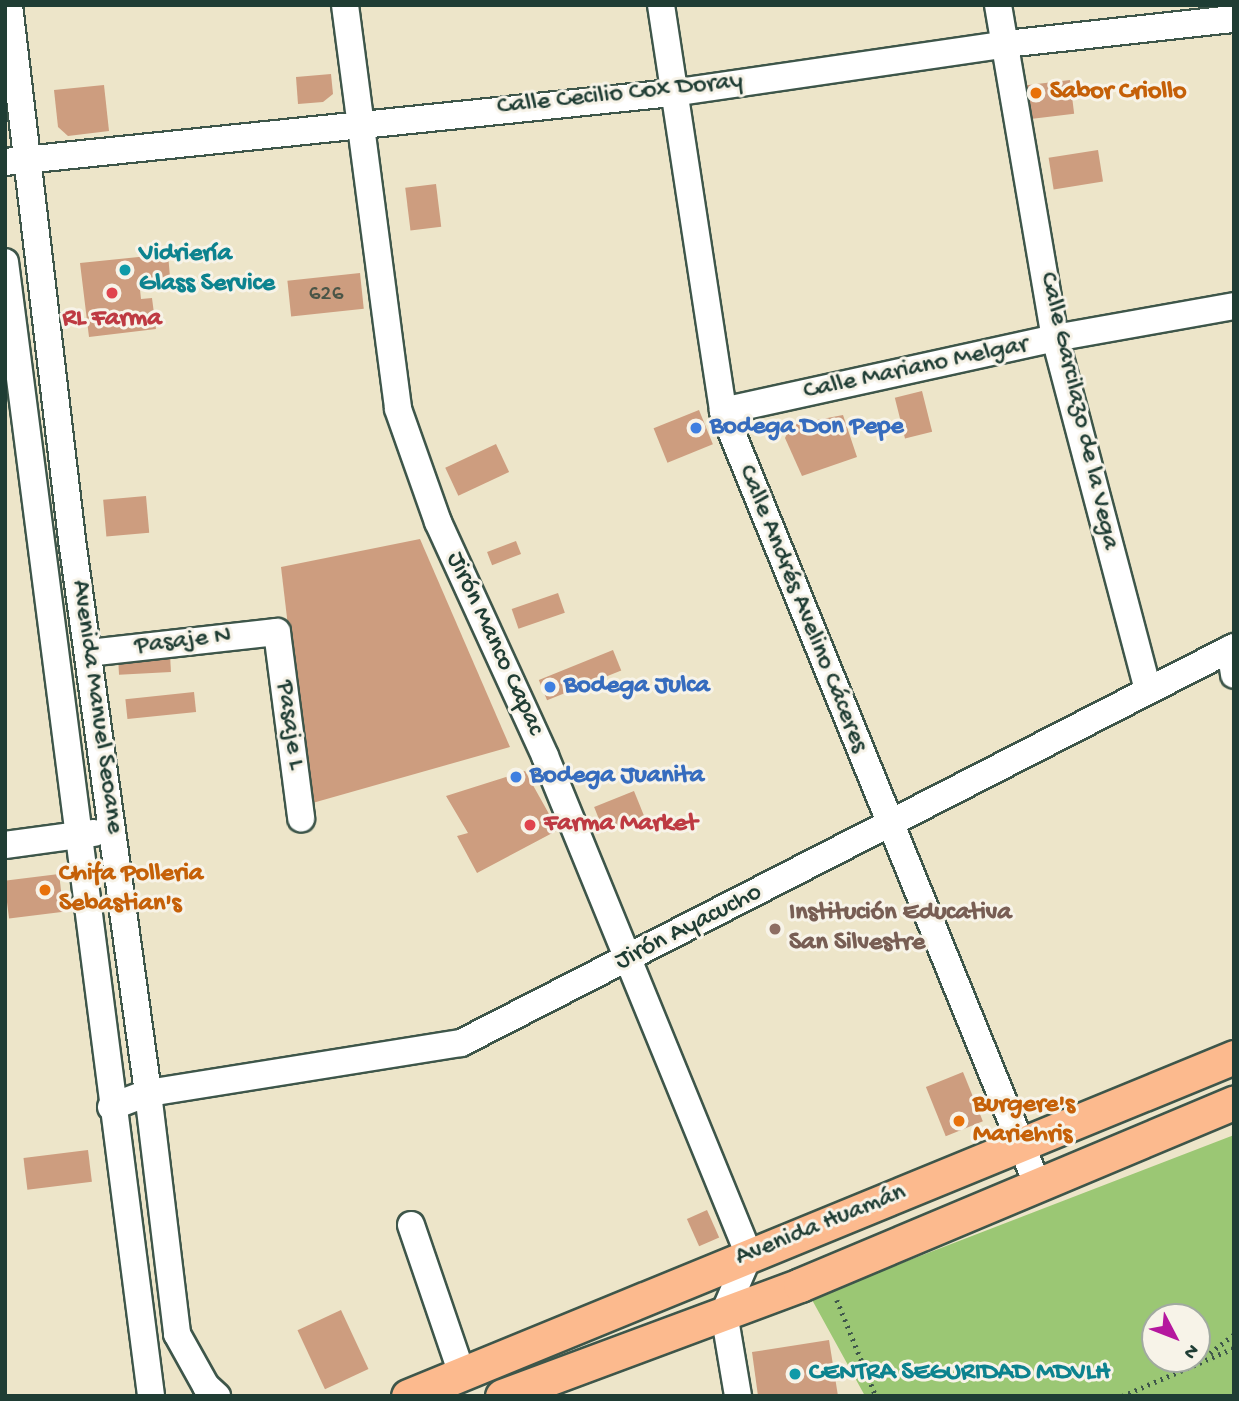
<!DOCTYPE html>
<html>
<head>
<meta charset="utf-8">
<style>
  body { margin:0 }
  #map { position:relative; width:1239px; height:1401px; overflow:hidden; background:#ede5c9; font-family:"Gochi Hand",sans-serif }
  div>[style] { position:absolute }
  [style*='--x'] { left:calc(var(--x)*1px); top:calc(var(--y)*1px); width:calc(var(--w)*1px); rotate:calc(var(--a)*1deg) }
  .green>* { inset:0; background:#9bc774 }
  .building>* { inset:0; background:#cd9d7f; transform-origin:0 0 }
  .path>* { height:4.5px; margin-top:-2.25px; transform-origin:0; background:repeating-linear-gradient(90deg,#3e564a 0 2px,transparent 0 7px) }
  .roads { filter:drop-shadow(2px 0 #3e564a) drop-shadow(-2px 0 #3e564a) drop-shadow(0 2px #3e564a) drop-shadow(0 -2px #3e564a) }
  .minor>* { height:26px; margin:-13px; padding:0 13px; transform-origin:13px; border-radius:13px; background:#fff }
  .major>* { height:33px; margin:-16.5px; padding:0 16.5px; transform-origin:16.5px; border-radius:16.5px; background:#fcba8e }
  .dots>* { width:19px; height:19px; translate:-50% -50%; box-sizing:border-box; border:4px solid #f7f3e8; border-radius:50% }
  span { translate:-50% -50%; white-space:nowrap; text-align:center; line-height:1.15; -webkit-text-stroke:6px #f7f3e8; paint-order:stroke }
  .number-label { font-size:23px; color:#4a5547 }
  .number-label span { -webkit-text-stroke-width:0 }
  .food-label { font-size:26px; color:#c56008; font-weight:700 }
  .left { translate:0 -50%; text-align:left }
  .street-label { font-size:26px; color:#1f3d34 }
  .culture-label { font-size:26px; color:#0d838f; font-weight:700 }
  .health-label { font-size:26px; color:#be3a42; font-weight:700 }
  .shop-label { font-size:26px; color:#366cbe; font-weight:700 }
  .education-label { font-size:26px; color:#785e54; font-weight:700 }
  .frame { position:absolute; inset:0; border:7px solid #1f3d34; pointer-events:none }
  .north { position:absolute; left:1141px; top:1303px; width:70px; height:70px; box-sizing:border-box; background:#f7f3e8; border:2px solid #a1aaa0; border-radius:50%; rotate:132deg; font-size:19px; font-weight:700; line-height:28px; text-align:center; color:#1f3d34 }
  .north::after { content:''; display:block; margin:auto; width:24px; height:32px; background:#b5179e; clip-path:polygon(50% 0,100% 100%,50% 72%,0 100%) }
</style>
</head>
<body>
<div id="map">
  <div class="green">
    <div style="clip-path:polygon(evenodd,1234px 1135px,1234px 1396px,865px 1396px,811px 1298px,1234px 1135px,1155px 1317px,1197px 1317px,1197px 1359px,1155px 1359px,1155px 1317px)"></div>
  </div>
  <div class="building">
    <div style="clip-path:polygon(331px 74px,333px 94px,323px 102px,298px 104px,296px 77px)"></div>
    <div style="left:1070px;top:80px;width:34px;height:46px;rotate:83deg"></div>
    <div style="clip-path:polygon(104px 85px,109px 131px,68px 136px,58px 127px,54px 90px)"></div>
    <div style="left:1098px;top:150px;width:32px;height:50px;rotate:81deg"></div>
    <div style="left:436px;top:184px;width:43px;height:31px;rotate:83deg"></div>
    <div style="clip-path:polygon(168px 254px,170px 277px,139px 280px,141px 299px,152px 298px,156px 329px,89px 337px,80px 263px)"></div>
    <div style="left:360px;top:273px;width:36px;height:73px;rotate:84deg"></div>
    <div style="left:922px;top:391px;width:42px;height:28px;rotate:76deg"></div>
    <div style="left:699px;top:410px;width:37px;height:49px;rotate:68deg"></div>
    <div style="clip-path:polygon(843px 415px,857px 457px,802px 476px,785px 438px,791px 425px)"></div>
    <div style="left:496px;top:444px;width:31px;height:56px;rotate:65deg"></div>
    <div style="left:146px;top:496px;width:37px;height:43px;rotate:85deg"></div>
    <div style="clip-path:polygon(420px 539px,510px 747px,309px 804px,281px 567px)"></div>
    <div style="left:516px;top:541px;width:14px;height:31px;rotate:69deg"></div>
    <div style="left:558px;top:593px;width:21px;height:49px;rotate:71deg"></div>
    <div style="left:613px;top:650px;width:22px;height:80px;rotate:68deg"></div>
    <div style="left:170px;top:654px;width:18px;height:52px;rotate:87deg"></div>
    <div style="left:194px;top:692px;width:20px;height:69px;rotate:84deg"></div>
    <div style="clip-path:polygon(525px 771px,558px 830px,477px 873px,457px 836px,468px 833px,446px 796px)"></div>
    <div style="left:634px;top:791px;width:27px;height:43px;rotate:68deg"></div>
    <div style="left:59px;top:874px;width:38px;height:55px;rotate:83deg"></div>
    <div style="left:963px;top:1072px;width:53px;height:40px;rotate:68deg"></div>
    <div style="left:88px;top:1150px;width:32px;height:65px;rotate:83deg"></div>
    <div style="left:707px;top:1210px;width:30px;height:22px;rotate:66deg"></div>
    <div style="left:341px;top:1310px;width:65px;height:48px;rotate:65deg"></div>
    <div style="clip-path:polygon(829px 1340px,838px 1396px,758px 1396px,752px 1352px)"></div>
  </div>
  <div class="path">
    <div style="--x:837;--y:1300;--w:104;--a:67.9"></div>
    <div style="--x:1210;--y:1353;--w:31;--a:-38"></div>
    <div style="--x:1122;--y:1396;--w:122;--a:-23.2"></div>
  </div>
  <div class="roads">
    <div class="minor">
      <div style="--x:9;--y:5;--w:539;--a:83.28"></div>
      <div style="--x:72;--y:540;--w:558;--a:82.17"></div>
      <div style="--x:148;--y:1093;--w:243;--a:83.1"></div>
      <div style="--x:177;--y:1334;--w:60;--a:60.9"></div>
      <div style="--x:206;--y:1386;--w:15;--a:42"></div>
      <div style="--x:345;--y:5;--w:407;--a:82.5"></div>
      <div style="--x:398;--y:409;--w:120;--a:70.5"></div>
      <div style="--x:438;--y:522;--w:257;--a:65.4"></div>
      <div style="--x:545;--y:756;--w:539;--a:67.76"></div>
      <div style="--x:749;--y:1255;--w:63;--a:113.3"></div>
      <div style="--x:724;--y:1313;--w:84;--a:80.4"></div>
      <div style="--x:661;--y:5;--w:411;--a:81.3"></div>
      <div style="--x:723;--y:411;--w:837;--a:67.88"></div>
      <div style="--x:998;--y:5;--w:338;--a:80.3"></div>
      <div style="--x:1055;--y:338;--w:364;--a:75.2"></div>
      <div style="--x:5;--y:162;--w:671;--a:-5.91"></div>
      <div style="--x:672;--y:93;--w:338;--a:-8.3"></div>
      <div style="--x:1006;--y:44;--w:229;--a:-6.3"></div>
      <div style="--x:5;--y:262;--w:1143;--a:82.66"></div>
      <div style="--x:723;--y:411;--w:340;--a:-12.4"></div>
      <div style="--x:1055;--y:338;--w:182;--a:-10.1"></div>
      <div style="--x:1230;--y:649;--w:26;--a:81"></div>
      <div style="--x:89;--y:653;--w:189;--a:-6.4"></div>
      <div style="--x:277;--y:632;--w:188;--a:82.6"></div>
      <div style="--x:5;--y:845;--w:90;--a:-7.7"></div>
      <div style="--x:111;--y:1107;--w:40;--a:-21"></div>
      <div style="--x:148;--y:1093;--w:317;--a:-9.1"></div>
      <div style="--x:461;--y:1043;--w:869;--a:-27.13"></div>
      <div style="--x:411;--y:1225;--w:154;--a:71.1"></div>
    </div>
    <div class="major">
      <div style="--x:408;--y:1396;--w:893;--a:-22.31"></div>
      <div style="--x:502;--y:1396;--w:318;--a:-20.4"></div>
      <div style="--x:800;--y:1285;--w:471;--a:-22.8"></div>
    </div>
  </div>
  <div class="dots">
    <div style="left:1036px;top:93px;background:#e8710a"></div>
    <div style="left:125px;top:270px;background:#0f9aa8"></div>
    <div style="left:112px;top:293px;background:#e0444e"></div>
    <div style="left:696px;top:428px;background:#3f7fe0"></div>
    <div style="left:550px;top:687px;background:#3f7fe0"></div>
    <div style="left:516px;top:777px;background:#3f7fe0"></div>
    <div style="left:530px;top:825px;background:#e0444e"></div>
    <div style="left:45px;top:890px;background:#e8710a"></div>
    <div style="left:775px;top:929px;background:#8d6e63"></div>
    <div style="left:959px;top:1121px;background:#e8710a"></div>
    <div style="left:795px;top:1374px;background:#0f9aa8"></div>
  </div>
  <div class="number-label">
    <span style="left:326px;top:295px">626</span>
  </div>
  <div class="food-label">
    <span class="left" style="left:1050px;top:93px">Sabor Criollo</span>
    <span class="left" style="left:59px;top:890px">Chifa Polleria<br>Sebastian's</span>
    <span class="left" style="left:973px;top:1121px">Burgere's<br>Mariehris</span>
  </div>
  <div class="street-label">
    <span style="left:620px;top:95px;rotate:-6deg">Calle Cecilio Cox Doray</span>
    <span style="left:916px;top:369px;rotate:-12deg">Calle Mariano Melgar</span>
    <span style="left:1078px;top:411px;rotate:77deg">Calle Garcilazo de la Vega</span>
    <span style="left:802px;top:609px;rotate:68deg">Calle Andrés Avelino Cáceres</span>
    <span style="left:183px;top:642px;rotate:-7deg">Pasaje N</span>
    <span style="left:494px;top:644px;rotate:65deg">Jirón Manco Capac</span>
    <span style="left:96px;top:707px;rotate:82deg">Avenida Manuel Seoane</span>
    <span style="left:289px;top:725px;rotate:82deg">Pasaje L</span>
    <span style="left:689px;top:928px;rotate:-27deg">Jirón Ayacucho</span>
    <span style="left:821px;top:1226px;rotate:-22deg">Avenida Huamán</span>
  </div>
  <div class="culture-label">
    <span class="left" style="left:139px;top:270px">Vidriería<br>Glass Service</span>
    <span class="left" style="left:809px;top:1374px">CENTRA SEGURIDAD MDVLH</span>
  </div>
  <div class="health-label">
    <span style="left:112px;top:320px">RL Farma</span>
    <span class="left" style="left:544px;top:825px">Farma Market</span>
  </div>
  <div class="shop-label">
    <span class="left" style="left:710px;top:428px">Bodega Don Pepe</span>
    <span class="left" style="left:564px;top:687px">Bodega Julca</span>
    <span class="left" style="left:530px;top:777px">Bodega Juanita</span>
  </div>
  <div class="education-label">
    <span class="left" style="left:789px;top:929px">Institución Educativa<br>San Silvestre</span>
  </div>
  <div class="frame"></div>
  <div class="north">N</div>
</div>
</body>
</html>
